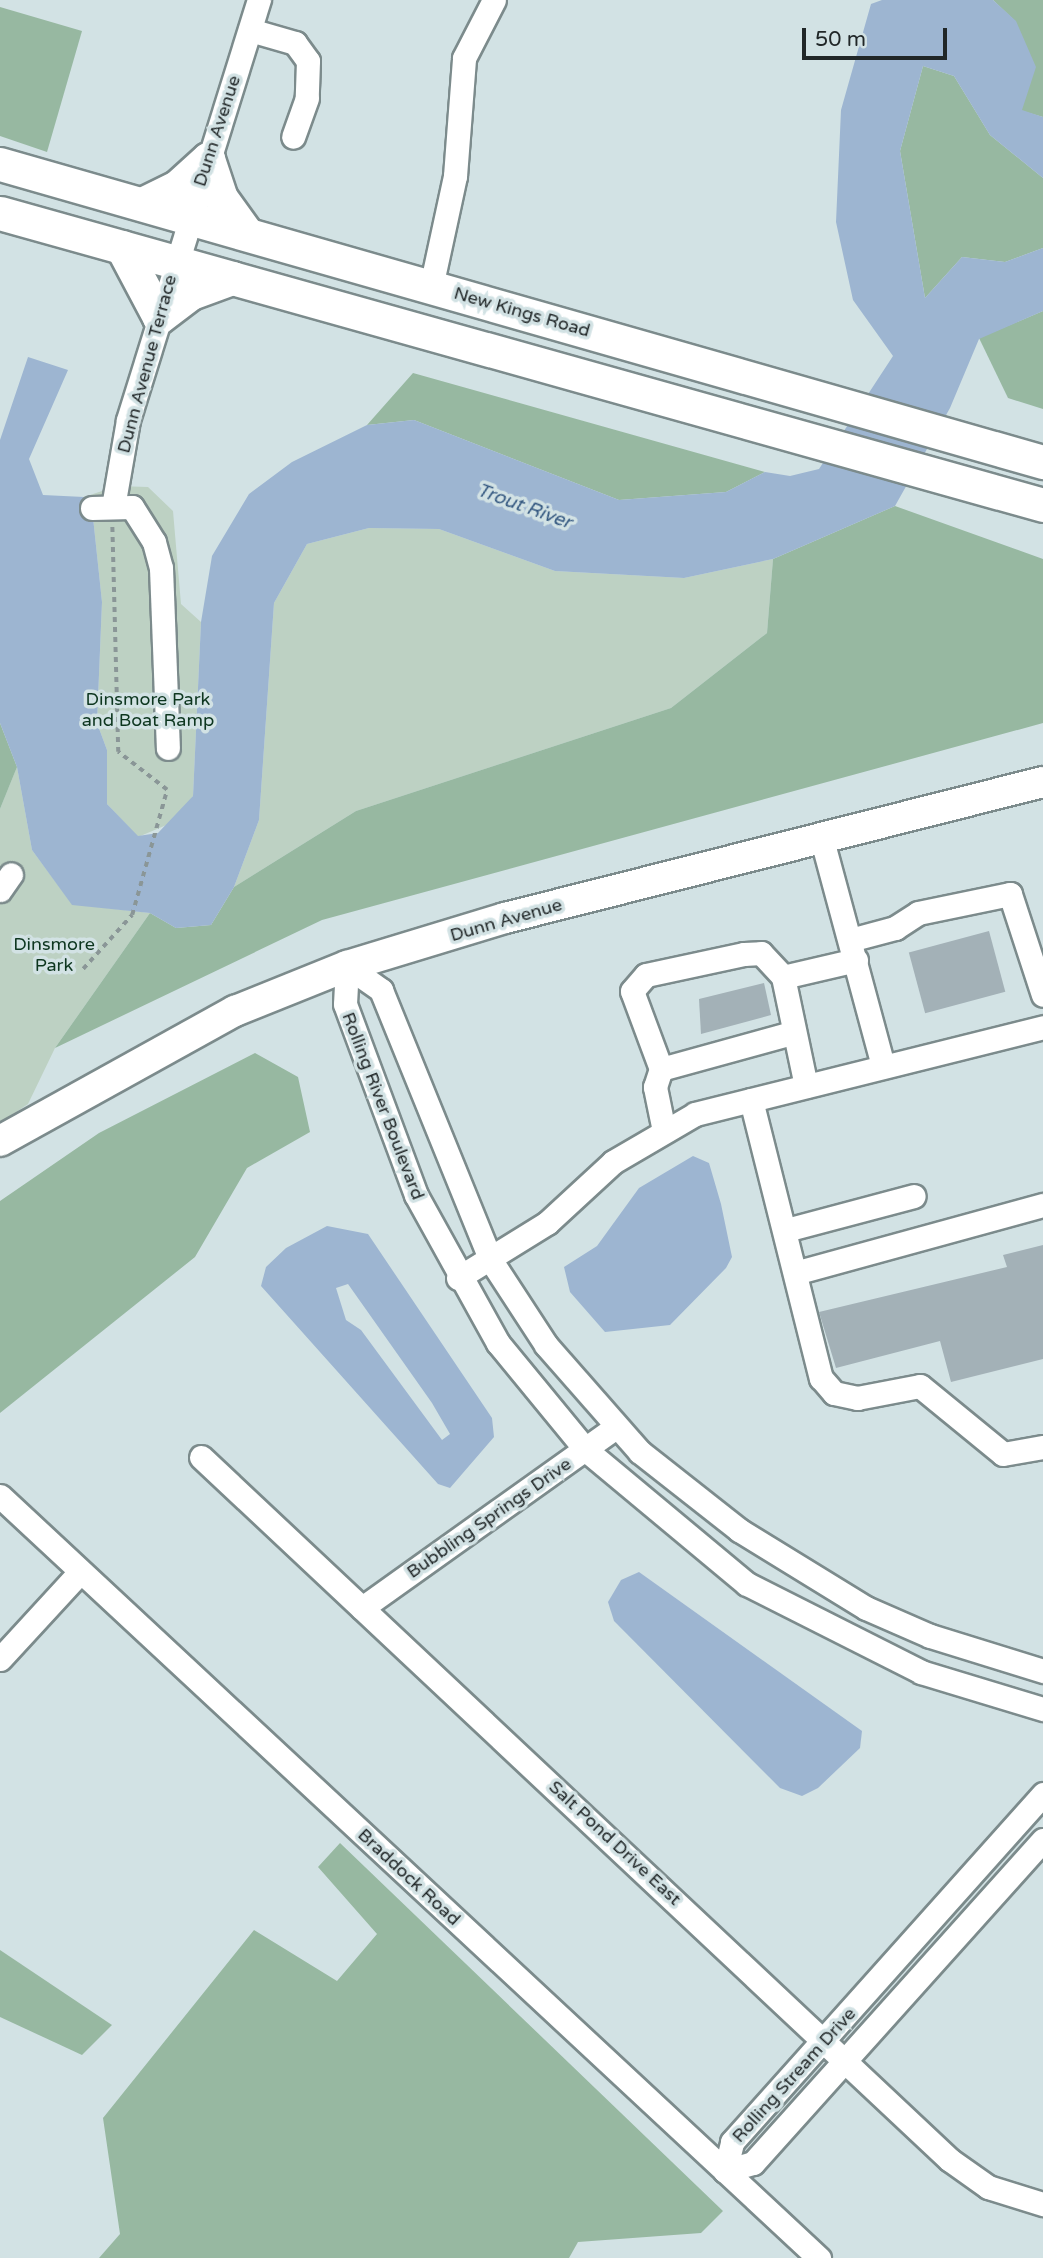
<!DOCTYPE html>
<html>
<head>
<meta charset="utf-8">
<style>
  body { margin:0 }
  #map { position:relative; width:1043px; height:2258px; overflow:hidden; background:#d2e2e4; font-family:"Varela Round",sans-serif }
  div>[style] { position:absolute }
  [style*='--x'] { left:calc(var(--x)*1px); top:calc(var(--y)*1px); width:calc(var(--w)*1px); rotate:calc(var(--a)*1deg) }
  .green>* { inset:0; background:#bdd1c3 }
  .forest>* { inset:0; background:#97b8a1 }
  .water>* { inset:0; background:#9db5d1 }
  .building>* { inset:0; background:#a3b1b7; transform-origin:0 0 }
  .path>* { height:3.5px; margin-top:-1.75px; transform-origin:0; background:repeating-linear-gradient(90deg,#8a9697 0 5px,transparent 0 10px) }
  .roads { filter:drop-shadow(2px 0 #7c8b8c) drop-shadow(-2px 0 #7c8b8c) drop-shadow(0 2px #7c8b8c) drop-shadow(0 -2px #7c8b8c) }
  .minor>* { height:23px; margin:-11.5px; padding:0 11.5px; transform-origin:11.5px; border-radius:11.5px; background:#fff }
  .major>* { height:30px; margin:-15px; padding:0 15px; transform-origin:15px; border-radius:15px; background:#fff }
  .highway>* { height:33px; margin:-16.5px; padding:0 16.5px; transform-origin:16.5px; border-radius:16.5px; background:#fff }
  span { translate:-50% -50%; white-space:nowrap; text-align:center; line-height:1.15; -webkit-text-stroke:7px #d2e2e4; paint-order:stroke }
  .street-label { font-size:18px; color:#212728 }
  .park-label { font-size:18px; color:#0d361f }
  .water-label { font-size:19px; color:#355981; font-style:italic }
  .scale { position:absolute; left:802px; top:28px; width:145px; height:32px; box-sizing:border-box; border:4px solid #212728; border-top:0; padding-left:9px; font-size:21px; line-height:24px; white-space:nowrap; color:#212728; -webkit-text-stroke:5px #d2e2e4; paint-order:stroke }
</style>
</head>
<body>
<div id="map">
  <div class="green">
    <div style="clip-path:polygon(117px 486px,148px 487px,173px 511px,181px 604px,201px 622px,193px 796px,176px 821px,138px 837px,107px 804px,107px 750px,97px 723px,102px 602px,92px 508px,84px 497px)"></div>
    <div style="clip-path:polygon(369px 528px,439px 529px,555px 571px,684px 578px,773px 559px,767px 633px,671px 708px,356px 811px,234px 887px,259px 820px,274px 603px,307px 544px)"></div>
    <div style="clip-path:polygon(17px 767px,32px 850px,72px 904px,150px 913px,55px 1048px,28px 1104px,0 1123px,0 809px)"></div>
  </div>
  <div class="forest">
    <div style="clip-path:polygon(993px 0,1043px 0,1043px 117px,1022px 111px,1015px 21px)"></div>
    <div style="clip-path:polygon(0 7px,82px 31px,47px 152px,0 136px)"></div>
    <div style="clip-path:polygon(923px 66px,954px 76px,990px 135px,1043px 178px,1043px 248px,1005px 262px,962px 257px,925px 298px,900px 151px)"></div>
    <div style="clip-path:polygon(1043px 311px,1043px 409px,1008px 398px,979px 338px)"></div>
    <div style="clip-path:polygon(413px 373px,765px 472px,726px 492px,619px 500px,414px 420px,367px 425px)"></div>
    <div style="clip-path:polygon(895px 506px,1043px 559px,1043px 723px,322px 920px,55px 1048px,150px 913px,176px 928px,211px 925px,234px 887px,356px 811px,671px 708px,767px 633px,773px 559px)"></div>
    <div style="clip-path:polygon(0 723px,17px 767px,0 809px)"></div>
    <div style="clip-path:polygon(255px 1053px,298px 1077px,310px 1132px,247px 1168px,195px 1257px,0 1413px,0 1201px,99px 1133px)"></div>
    <div style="clip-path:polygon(340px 1843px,723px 2211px,701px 2233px,578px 2242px,569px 2258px,99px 2258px,120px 2234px,103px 2118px,254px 1930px,337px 1981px,377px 1934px,318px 1867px)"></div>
    <div style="clip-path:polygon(0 1950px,112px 2025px,82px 2055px,0 2017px)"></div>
  </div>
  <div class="water">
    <div style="clip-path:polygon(882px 0,993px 0,1016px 21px,1036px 67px,1022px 110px,1043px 117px,1043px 178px,990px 135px,954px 76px,923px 66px,900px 151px,925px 298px,962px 257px,1005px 262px,1043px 248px,1043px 311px,979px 339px,950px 408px,895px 506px,773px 559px,684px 578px,555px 571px,439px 529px,369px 528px,307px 544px,274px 603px,259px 820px,234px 887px,211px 925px,176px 928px,150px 913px,72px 905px,32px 850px,17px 767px,0 723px,0 440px,28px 357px,68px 370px,29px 459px,43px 495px,84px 497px,92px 508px,102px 602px,97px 723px,107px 750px,107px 804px,138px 836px,158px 833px,193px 796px,201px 622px,212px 556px,249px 494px,292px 462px,367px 425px,414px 420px,619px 500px,726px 492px,765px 472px,790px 476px,819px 469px,893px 356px,853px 300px,836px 222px,841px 110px,871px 4px)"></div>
    <div style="clip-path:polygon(693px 1156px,709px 1163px,721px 1204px,732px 1257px,726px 1268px,670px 1325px,605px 1332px,570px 1292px,564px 1267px,597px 1246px,639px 1188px)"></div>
    <div style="clip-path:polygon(evenodd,327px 1226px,368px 1234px,492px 1418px,494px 1437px,450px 1488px,438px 1484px,261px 1286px,266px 1267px,286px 1248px,327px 1226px,348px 1284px,432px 1403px,450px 1434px,442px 1440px,361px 1330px,346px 1320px,336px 1288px,348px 1284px)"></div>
    <div style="clip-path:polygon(639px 1572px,862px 1731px,860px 1748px,818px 1788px,802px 1796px,780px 1788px,614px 1621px,608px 1602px,621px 1580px)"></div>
  </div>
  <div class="building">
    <div style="left:989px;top:931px;width:63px;height:83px;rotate:75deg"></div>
    <div style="clip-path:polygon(764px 983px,771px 1015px,701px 1034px,699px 999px)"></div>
    <div style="clip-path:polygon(1043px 1245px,1043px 1359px,951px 1382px,940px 1341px,836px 1368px,819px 1312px,1007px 1267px,1003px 1255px)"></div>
  </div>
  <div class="path">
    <div style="--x:83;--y:969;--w:73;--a:-47.8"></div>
    <div style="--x:132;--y:915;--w:130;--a:-74.4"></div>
    <div style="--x:167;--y:790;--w:62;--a:-142.2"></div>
    <div style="--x:118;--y:752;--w:225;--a:-91.5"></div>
  </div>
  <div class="roads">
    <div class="minor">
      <div style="--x:250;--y:30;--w:47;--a:16.1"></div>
      <div style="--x:295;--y:43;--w:22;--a:54"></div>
      <div style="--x:308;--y:61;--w:37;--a:92"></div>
      <div style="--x:307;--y:98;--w:41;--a:109.7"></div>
      <div style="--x:431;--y:287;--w:114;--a:-77.8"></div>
      <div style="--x:455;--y:176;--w:118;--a:-85.6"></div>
      <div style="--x:464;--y:58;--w:65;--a:-62.7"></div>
      <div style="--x:113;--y:507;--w:88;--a:-80.2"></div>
      <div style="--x:128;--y:420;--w:440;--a:-72.7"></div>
      <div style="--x:92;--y:508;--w:40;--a:-1.4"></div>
      <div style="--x:132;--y:507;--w:41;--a:57.8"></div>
      <div style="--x:154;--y:542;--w:27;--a:75"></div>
      <div style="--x:161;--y:568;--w:180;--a:87.8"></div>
      <div style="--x:821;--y:836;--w:238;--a:74.9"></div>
      <div style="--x:0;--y:890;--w:19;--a:-55"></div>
      <div style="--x:850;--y:940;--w:47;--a:-14.9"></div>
      <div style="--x:895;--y:928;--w:27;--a:-33"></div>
      <div style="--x:918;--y:913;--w:94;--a:-11.7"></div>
      <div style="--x:1010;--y:894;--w:106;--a:71.9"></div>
      <div style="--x:347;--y:966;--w:38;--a:93"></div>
      <div style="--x:345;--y:1004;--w:204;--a:69.6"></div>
      <div style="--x:416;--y:1195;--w:169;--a:61"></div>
      <div style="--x:498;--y:1343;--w:139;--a:50.6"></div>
      <div style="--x:586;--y:1450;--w:209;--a:39.8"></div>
      <div style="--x:747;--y:1584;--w:195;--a:26.8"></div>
      <div style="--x:921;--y:1672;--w:127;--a:16.9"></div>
      <div style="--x:347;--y:966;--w:42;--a:35.2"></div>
      <div style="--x:381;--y:990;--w:290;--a:67.9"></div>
      <div style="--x:490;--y:1259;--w:103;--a:56.9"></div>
      <div style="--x:546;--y:1345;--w:142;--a:48.7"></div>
      <div style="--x:640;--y:1452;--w:126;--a:38.2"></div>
      <div style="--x:739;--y:1530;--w:149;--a:31.6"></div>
      <div style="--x:866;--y:1608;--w:70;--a:23.6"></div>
      <div style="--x:930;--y:1636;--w:118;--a:17.2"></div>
      <div style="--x:661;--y:1069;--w:136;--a:-15.4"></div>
      <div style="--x:806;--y:1086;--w:111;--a:-101.9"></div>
      <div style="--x:783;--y:977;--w:75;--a:-13.1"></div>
      <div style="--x:751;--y:1100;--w:287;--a:75.9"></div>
      <div style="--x:821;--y:1378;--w:20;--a:49"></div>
      <div style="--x:834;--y:1393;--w:24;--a:12"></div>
      <div style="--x:857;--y:1398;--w:64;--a:-10.8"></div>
      <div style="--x:920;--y:1386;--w:107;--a:39.3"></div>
      <div style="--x:1003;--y:1454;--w:41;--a:-9.9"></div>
      <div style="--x:664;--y:1131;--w:45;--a:-101.6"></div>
      <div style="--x:655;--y:1087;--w:19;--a:-72"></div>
      <div style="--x:661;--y:1069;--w:83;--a:-110.4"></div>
      <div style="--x:632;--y:991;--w:21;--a:-49"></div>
      <div style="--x:646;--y:975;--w:100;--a:-12.1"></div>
      <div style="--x:744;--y:954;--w:17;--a:-3"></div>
      <div style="--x:761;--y:953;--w:33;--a:47"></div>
      <div style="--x:786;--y:1230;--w:132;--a:-14.9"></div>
      <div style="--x:798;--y:1272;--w:254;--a:-15.3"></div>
      <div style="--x:458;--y:1278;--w:105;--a:-31.7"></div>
      <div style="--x:547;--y:1223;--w:90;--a:-42.7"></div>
      <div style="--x:613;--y:1162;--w:95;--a:-30.3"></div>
      <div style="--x:695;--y:1114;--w:359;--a:-14"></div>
      <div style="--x:201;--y:1457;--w:1027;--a:43.19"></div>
      <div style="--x:950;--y:2160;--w:47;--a:35.4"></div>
      <div style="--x:988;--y:2187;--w:58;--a:17.2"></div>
      <div style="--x:0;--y:1496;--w:1119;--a:42.94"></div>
      <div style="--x:362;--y:1608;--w:312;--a:-35.5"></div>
      <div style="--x:0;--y:1659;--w:118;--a:-47.4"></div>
      <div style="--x:725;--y:2171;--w:30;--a:-76"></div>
      <div style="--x:732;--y:2142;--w:467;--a:-48.2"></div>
      <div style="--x:725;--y:2171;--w:29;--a:-16"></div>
      <div style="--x:753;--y:2163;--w:434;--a:-48.1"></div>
    </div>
    <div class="major">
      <div style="--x:0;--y:1141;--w:269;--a:-29"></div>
      <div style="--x:235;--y:1011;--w:121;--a:-21.9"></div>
      <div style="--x:347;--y:966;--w:165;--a:-16.9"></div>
      <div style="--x:505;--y:918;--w:555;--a:-14.19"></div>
    </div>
    <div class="highway">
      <div style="--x:0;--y:164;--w:1085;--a:15.95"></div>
      <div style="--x:142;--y:204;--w:39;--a:-26"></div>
      <div style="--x:177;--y:187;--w:42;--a:-42.1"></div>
      <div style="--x:208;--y:159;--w:41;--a:71.6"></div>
      <div style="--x:221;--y:198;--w:44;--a:54.2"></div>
      <div style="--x:0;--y:213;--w:1083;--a:15.64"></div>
      <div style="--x:122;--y:247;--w:79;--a:62.1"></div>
      <div style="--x:159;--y:317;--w:40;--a:-37"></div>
      <div style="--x:191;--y:293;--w:44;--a:-20.1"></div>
    </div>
  </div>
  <div class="street-label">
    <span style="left:217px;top:131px;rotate:-72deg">Dunn Avenue</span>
    <span style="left:522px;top:312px;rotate:16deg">New Kings Road</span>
    <span style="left:147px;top:364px;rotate:-75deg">Dunn Avenue Terrace</span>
    <span style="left:506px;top:920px;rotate:-16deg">Dunn Avenue</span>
    <span style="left:383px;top:1106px;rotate:69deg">Rolling River Boulevard</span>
    <span style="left:489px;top:1518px;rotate:-35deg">Bubbling Springs Drive</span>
    <span style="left:615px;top:1843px;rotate:43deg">Salt Pond Drive East</span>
    <span style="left:409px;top:1877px;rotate:43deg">Braddock Road</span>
    <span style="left:794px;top:2075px;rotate:-48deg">Rolling Stream Drive</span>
  </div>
  <div class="park-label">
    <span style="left:148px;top:710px">Dinsmore Park<br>and Boat Ramp</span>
    <span style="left:54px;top:955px">Dinsmore<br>Park</span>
  </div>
  <div class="water-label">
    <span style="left:524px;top:507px;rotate:20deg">Trout River</span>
  </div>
  <div class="scale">50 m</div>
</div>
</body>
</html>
